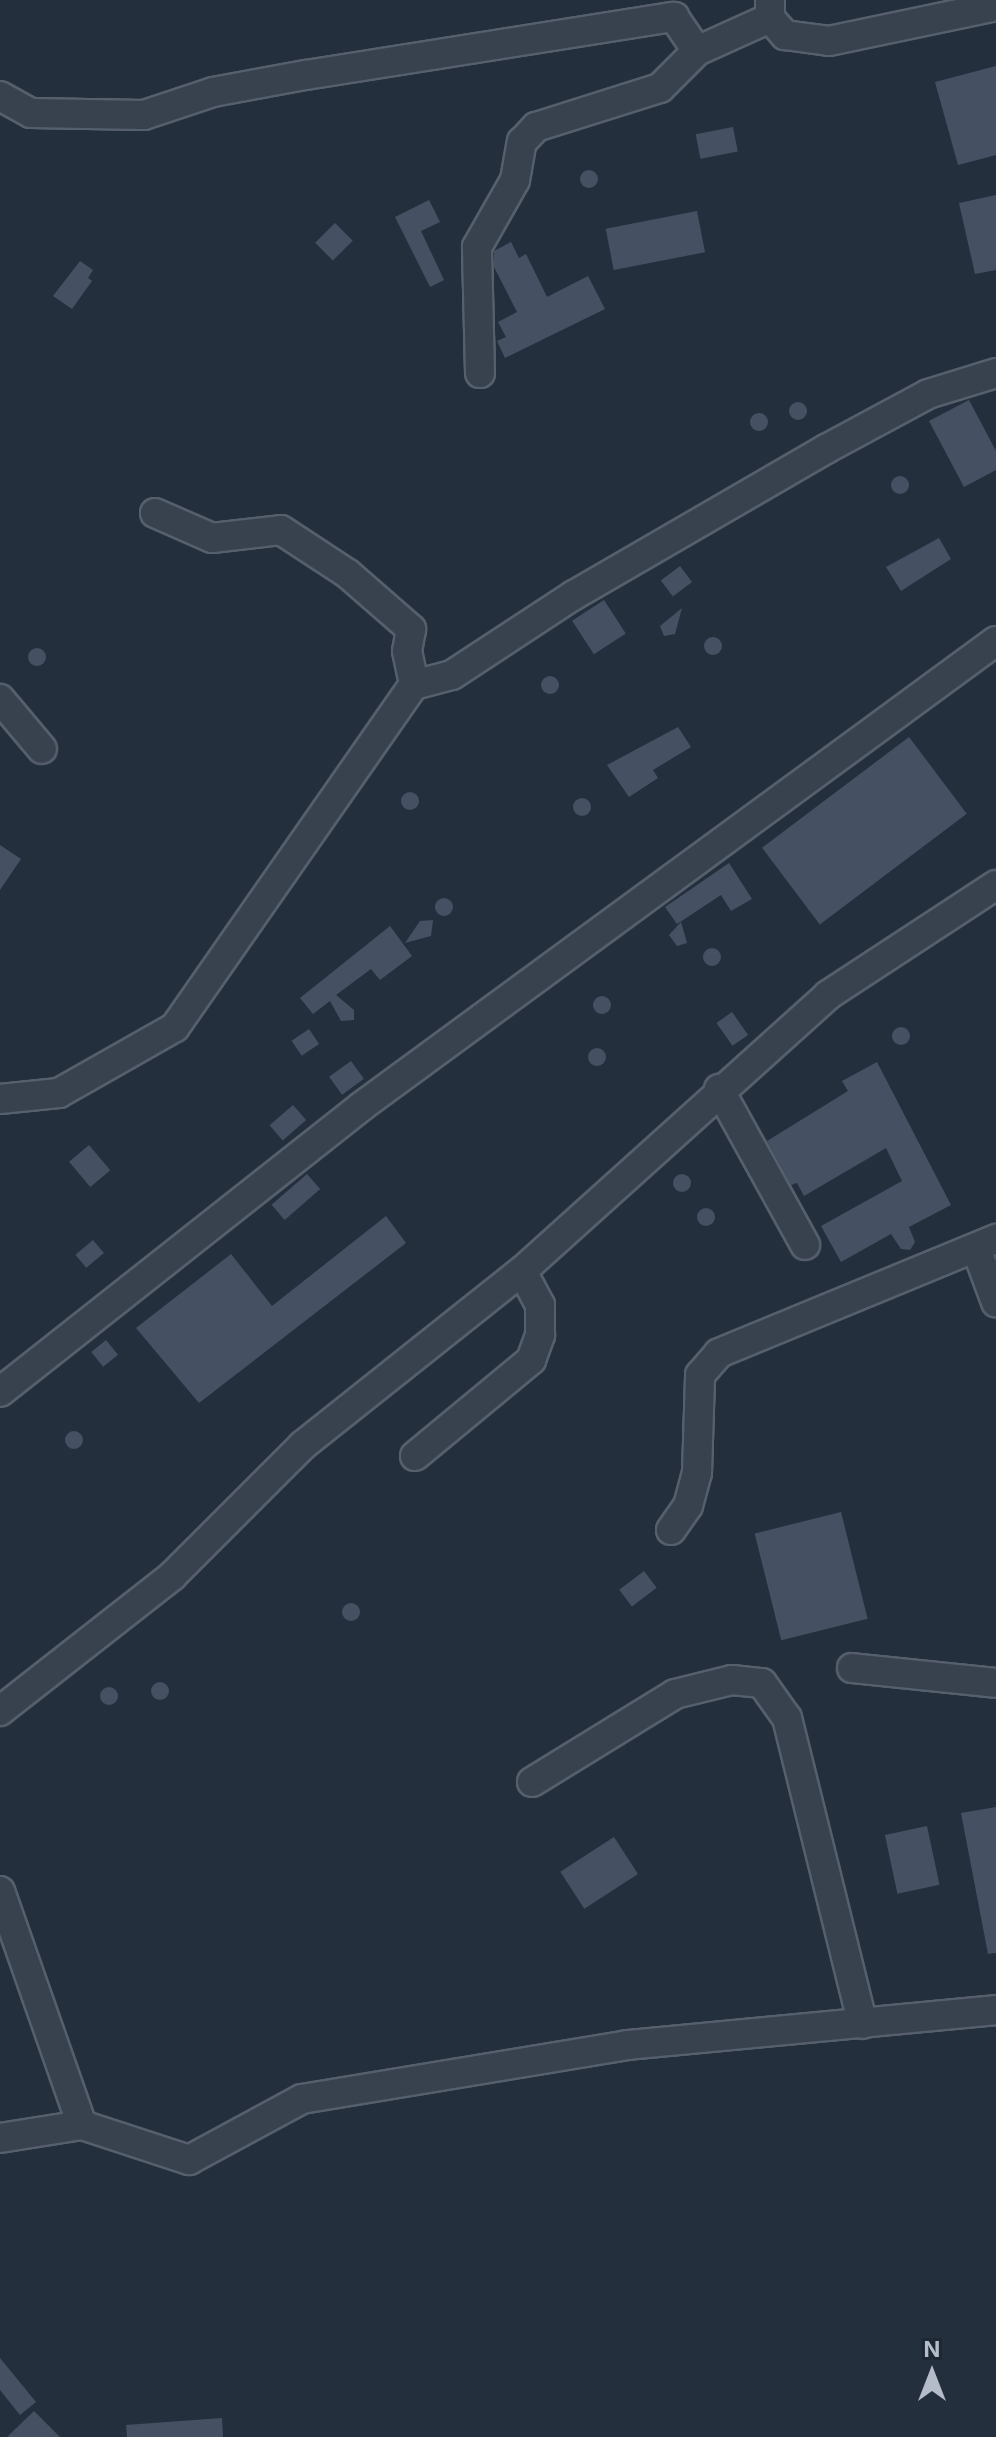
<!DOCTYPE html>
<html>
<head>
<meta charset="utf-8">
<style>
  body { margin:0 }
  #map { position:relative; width:996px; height:2437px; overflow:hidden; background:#242f3e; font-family:Inter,sans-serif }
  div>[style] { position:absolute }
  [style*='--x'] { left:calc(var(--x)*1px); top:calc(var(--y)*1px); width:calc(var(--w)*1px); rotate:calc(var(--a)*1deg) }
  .building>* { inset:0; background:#455162; transform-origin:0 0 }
  .round { border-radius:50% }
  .roads { filter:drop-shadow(2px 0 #565f6c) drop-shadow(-2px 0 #565f6c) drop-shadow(0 2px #565f6c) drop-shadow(0 -2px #565f6c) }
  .minor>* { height:28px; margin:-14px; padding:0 14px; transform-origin:14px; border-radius:14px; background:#38414e }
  span { translate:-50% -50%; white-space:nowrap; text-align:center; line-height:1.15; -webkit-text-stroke:6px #1d2633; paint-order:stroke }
  .north { position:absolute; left:892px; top:2333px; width:80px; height:80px; -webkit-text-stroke:6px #1d2633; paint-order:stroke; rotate:0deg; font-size:22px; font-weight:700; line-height:32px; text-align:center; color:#b4bcc9 }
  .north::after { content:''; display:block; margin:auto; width:28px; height:36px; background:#b4bcc9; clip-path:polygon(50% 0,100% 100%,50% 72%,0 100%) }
</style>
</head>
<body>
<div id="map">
  <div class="building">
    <div style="clip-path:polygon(996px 66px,996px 155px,958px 165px,935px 82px)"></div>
    <div style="left:733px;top:127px;width:25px;height:38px;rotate:79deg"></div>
    <div class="round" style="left:580px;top:170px;width:18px;height:18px"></div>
    <div style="clip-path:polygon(996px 195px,996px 270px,975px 274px,959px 203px)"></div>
    <div style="clip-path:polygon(429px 200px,440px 222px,421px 231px,444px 280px,430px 287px,395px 217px)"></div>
    <div style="left:697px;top:211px;width:42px;height:93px;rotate:79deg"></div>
    <div style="left:335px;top:223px;width:25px;height:28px;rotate:45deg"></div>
    <div style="clip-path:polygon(511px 242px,519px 258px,526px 254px,547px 297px,588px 276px,605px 309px,505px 358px,497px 341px,506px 337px,498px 322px,517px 312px,494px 267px,494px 251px)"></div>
    <div style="clip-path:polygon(80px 261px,93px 270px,88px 278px,92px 281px,72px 309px,53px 296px)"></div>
    <div style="clip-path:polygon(969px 400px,996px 451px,996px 470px,964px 487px,929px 421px)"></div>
    <div class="round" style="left:789px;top:402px;width:18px;height:18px"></div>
    <div class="round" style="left:750px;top:413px;width:18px;height:18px"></div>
    <div class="round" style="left:891px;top:476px;width:18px;height:18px"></div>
    <div style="clip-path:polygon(939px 538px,951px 559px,901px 591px,886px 567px)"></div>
    <div style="left:680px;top:566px;width:20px;height:24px;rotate:53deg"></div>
    <div style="left:604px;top:600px;width:40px;height:38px;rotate:57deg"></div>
    <div style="clip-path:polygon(682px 608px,675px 634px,664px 636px,660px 626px)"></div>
    <div class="round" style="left:704px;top:637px;width:18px;height:18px"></div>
    <div class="round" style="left:28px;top:648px;width:18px;height:18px"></div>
    <div class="round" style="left:541px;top:676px;width:18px;height:18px"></div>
    <div style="clip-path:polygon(678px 727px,691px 747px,653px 770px,658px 778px,629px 797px,607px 765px)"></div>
    <div style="left:909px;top:737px;width:96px;height:184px;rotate:53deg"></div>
    <div class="round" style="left:401px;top:792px;width:18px;height:18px"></div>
    <div class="round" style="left:573px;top:798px;width:18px;height:18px"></div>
    <div style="clip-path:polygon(0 845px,21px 859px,0 890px)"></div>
    <div style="clip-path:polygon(729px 863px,752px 899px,731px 911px,721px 895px,677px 924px,665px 907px)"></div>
    <div class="round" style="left:435px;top:898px;width:18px;height:18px"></div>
    <div style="clip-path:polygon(433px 920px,431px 936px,405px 943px,420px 921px)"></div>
    <div style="clip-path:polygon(681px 922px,687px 943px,677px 946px,669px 935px)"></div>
    <div style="clip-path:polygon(390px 926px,412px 956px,380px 980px,371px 969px,336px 995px,354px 1010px,354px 1020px,341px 1021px,330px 1001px,313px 1014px,300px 998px)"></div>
    <div class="round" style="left:703px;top:948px;width:18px;height:18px"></div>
    <div class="round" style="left:593px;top:996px;width:18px;height:18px"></div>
    <div style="left:732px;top:1012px;width:28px;height:19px;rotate:55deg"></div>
    <div class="round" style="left:892px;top:1027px;width:18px;height:18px"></div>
    <div style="left:309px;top:1029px;width:18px;height:21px;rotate:56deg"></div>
    <div class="round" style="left:588px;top:1048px;width:18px;height:18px"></div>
    <div style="left:351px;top:1061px;width:22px;height:27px;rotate:54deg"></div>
    <div style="clip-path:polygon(877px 1062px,951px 1205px,909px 1227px,915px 1242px,910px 1250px,901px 1249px,891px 1234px,841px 1262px,821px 1226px,902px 1181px,886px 1148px,804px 1196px,797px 1183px,791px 1185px,767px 1141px,848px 1091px,842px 1081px)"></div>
    <div style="left:293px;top:1105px;width:20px;height:31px;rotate:49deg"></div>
    <div style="left:89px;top:1145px;width:33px;height:26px;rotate:50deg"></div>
    <div class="round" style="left:673px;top:1174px;width:18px;height:18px"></div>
    <div style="left:307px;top:1174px;width:20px;height:47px;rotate:49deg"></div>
    <div class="round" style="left:697px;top:1208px;width:18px;height:18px"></div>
    <div style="clip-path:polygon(386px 1216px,406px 1243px,199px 1403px,136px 1328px,231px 1254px,272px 1306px)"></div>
    <div style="left:93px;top:1240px;width:17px;height:23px;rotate:50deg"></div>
    <div style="left:106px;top:1340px;width:19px;height:19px;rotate:51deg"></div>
    <div class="round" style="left:65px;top:1431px;width:18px;height:18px"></div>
    <div style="left:841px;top:1512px;width:110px;height:89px;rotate:76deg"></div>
    <div style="left:644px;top:1571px;width:21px;height:31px;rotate:53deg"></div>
    <div class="round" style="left:342px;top:1603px;width:18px;height:18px"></div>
    <div class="round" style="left:151px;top:1682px;width:18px;height:18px"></div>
    <div class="round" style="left:100px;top:1687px;width:18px;height:18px"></div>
    <div style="clip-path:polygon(996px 1807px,996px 1953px,988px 1954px,961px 1813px)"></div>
    <div style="left:927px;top:1826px;width:60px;height:43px;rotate:78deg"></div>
    <div style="left:614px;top:1837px;width:44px;height:64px;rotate:57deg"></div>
    <div style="clip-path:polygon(0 2358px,36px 2402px,20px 2415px,0 2390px)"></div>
    <div style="clip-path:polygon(34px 2411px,60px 2437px,7px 2437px)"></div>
    <div style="clip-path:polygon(222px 2418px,223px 2437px,127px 2437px,126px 2425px)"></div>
  </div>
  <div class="roads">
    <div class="minor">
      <div style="--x:770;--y:1;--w:17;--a:90"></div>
      <div style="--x:770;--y:18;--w:23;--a:49"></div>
      <div style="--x:785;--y:35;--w:44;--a:7.8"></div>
      <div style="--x:829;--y:41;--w:171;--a:-11.8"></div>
      <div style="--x:0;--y:96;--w:35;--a:29"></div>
      <div style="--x:31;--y:113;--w:113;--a:1"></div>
      <div style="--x:144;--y:115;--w:73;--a:-18.4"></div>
      <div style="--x:213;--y:92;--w:95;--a:-10.4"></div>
      <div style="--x:306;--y:75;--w:373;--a:-9"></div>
      <div style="--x:674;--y:17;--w:41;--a:55.9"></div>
      <div style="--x:697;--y:51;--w:80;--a:-24.3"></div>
      <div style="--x:480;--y:373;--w:126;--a:-91.4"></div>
      <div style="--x:477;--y:247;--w:77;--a:-60.4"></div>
      <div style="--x:515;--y:180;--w:39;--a:-80"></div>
      <div style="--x:522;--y:142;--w:21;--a:-47"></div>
      <div style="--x:536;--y:127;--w:130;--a:-17.5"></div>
      <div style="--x:660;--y:88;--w:52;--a:-45"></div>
      <div style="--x:155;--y:513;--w:62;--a:23.7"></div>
      <div style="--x:212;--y:538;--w:69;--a:-6.6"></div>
      <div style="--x:281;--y:530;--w:80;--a:33.3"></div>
      <div style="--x:348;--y:574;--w:84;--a:41.1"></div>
      <div style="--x:411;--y:629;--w:22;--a:100"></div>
      <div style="--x:407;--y:651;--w:35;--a:78"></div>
      <div style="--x:0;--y:699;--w:65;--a:50"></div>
      <div style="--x:719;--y:1089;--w:178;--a:61.1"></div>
      <div style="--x:0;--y:1099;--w:59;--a:-5.8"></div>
      <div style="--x:59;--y:1093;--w:133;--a:-29.6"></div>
      <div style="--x:175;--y:1027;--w:417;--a:-55.1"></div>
      <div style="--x:414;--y:685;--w:39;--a:-15"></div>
      <div style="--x:452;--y:675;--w:146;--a:-33.3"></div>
      <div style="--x:574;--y:595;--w:291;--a:-30.1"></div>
      <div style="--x:826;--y:449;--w:116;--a:-28.3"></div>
      <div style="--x:928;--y:394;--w:71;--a:-17.2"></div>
      <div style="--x:976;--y:1248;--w:58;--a:69.7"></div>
      <div style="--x:0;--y:1392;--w:461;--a:-38.3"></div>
      <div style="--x:362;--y:1106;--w:786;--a:-36.26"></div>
      <div style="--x:415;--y:1456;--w:151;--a:-39.6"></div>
      <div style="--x:531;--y:1360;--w:27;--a:-70"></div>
      <div style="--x:540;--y:1335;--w:30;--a:-90"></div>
      <div style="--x:540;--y:1305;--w:38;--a:-118"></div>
      <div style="--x:671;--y:1530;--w:29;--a:-55"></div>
      <div style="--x:688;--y:1506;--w:34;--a:-75"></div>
      <div style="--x:697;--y:1473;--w:98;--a:-88.2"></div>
      <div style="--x:700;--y:1375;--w:29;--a:-49"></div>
      <div style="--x:719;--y:1353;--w:300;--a:-22.4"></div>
      <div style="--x:852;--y:1668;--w:145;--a:5.9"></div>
      <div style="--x:0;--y:1711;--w:219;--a:-38.1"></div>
      <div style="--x:172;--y:1576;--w:185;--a:-45"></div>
      <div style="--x:303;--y:1445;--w:280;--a:-38.5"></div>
      <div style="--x:522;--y:1271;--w:412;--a:-42"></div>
      <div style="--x:828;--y:995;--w:201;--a:-33.2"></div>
      <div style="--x:532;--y:1782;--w:168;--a:-31.6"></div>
      <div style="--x:675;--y:1694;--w:59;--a:-13.8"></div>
      <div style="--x:732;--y:1680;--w:30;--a:6"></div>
      <div style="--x:762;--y:1683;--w:43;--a:54.5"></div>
      <div style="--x:787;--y:1718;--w:315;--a:76.1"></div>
      <div style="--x:0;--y:1891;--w:248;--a:70.7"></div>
      <div style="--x:0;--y:2138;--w:83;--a:-9"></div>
      <div style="--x:82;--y:2125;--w:113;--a:18.1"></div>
      <div style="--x:189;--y:2160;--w:128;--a:-28.4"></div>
      <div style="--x:302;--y:2099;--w:329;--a:-9.4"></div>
      <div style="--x:627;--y:2045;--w:371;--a:-5.4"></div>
    </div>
  </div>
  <div class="north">N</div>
</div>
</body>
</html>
